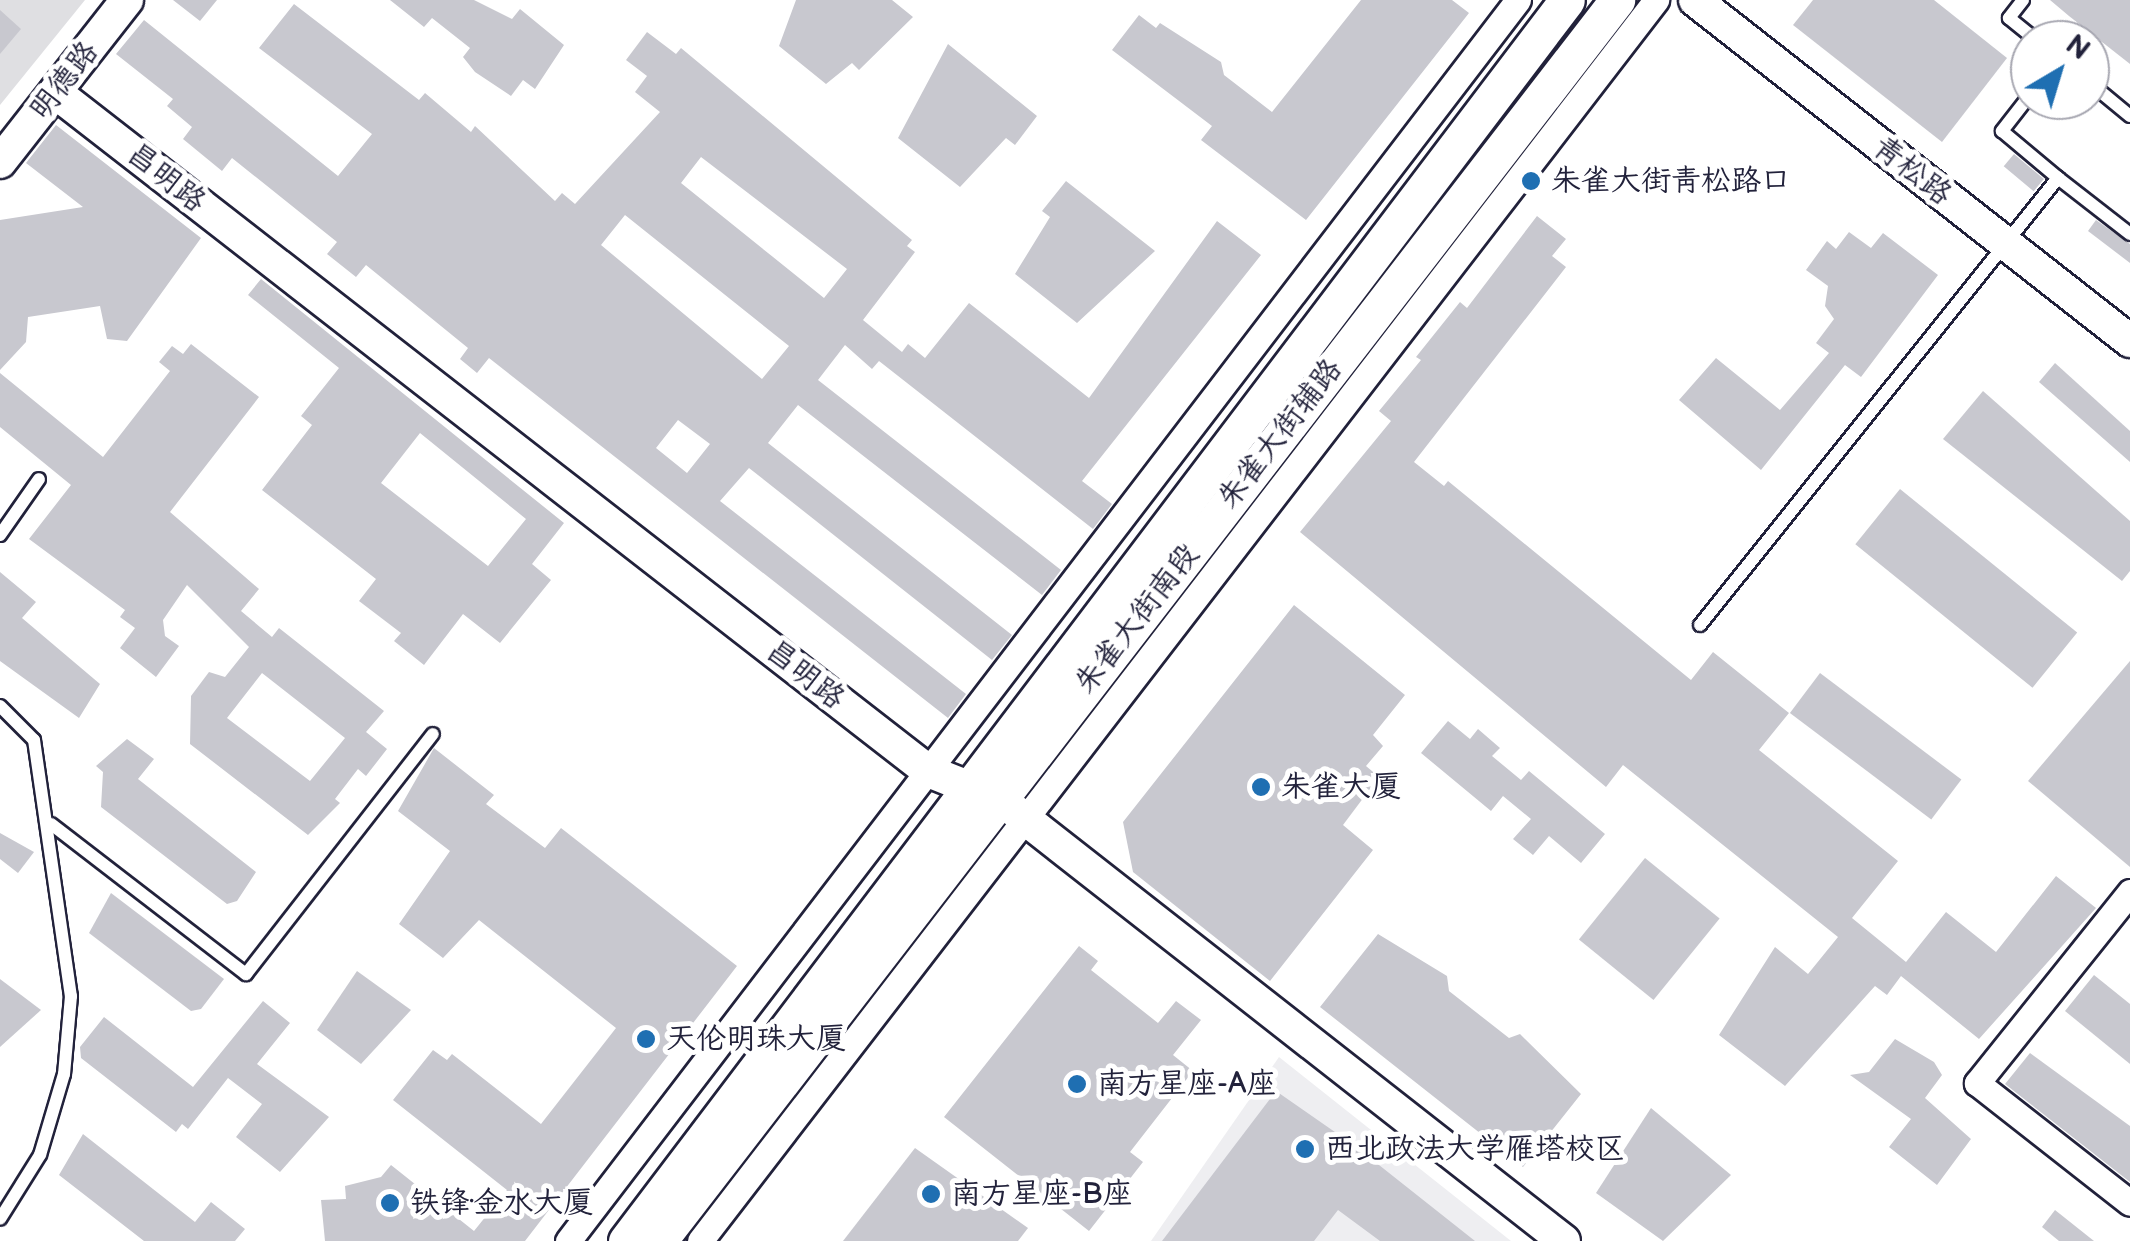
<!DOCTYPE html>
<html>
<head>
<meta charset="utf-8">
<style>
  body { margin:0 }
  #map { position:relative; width:2130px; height:1241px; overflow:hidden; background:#fff; font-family:"Balsamiq Sans","LXGW WenKai TC",sans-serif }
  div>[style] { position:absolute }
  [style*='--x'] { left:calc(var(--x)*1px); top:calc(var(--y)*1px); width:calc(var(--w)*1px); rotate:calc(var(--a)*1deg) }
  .built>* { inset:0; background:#eeeef1 }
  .green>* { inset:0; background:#dfdfe2 }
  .building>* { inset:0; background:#c8c8cf; transform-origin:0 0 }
  .roads { filter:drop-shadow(2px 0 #22223b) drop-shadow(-2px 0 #22223b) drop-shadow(0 2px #22223b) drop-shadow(0 -2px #22223b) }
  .service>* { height:12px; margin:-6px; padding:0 6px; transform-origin:6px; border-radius:6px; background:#fff }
  .minor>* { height:25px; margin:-12.5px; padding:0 12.5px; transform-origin:12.5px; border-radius:12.5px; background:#fff }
  .tertiary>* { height:32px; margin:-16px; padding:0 16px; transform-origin:16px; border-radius:16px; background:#fff }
  .secondary>* { height:35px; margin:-17.5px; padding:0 17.5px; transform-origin:17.5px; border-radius:17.5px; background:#fff }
  .dots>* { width:28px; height:28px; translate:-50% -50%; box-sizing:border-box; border:5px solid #fff; border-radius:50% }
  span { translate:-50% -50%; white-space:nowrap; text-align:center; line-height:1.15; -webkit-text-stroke:10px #fff; paint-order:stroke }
  .street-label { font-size:30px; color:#22223b }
  .poi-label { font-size:30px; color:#22223b }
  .left { translate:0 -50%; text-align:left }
  .north { position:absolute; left:2010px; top:20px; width:100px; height:100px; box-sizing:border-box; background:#fff; border:2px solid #a7a7b1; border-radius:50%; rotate:38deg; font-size:28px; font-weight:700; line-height:40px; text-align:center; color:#22223b }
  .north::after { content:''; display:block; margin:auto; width:35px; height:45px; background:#1f6fb2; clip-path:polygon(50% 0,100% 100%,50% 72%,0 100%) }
</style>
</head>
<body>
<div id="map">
  <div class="built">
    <div style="clip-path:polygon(1279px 1057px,1511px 1241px,1151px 1241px)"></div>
  </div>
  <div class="green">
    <div style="clip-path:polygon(0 0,85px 0,0 105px)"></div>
  </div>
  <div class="building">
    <div style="clip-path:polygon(173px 0,217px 0,200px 21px)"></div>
    <div style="clip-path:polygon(390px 0,474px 0,512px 19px,520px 9px,564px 45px,535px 89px,523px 80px,511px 96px,475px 72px,463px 57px,470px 48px,432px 18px,424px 27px)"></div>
    <div style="clip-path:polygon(796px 0,892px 0,913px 17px,859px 70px,852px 63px,826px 84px,779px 46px)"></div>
    <div style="clip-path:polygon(1361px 0,1452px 0,1469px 13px,1306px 220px,1201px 140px,1212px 126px,1112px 50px,1139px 15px,1156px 28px,1160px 23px,1221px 62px,1224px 75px,1272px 112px)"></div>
    <div style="clip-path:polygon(1813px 0,1934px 0,2007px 58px,1942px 142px,1793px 25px)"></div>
    <div style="clip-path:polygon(2050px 0,2130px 0,2130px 64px,2069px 16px)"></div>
    <div style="clip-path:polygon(evenodd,294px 4px,419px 100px,425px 93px,471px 132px,475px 126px,555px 201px,562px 193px,575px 204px,660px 112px,635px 92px,647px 76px,626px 60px,647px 32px,676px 54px,681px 48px,912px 240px,907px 246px,915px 252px,863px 320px,902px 352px,908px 344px,925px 358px,969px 303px,1089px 398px,1217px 221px,1261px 255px,1082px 481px,1112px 504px,1093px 529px,879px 361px,872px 369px,845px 345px,818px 380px,1061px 570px,1042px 595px,798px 405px,768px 443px,1012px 635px,992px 660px,749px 468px,720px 501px,966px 694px,948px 718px,489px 358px,477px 373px,460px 359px,468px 348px,366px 265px,356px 277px,327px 254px,337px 242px,232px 158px,222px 171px,183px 139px,192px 127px,167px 106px,173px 99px,116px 54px,144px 20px,338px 176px,372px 134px,259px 48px,294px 4px,701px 157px,847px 269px,824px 298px,681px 183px,701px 157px,294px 4px,625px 215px,789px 346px,762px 379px,601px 245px,625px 215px,294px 4px,678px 420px,710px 444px,687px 473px,656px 448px,678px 420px)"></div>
    <div style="clip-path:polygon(0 10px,21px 29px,0 54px)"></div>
    <div style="clip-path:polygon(948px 44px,1037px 116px,1015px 145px,1006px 138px,960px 187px,898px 138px)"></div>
    <div style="clip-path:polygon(56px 125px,201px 238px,127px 341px,107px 339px,100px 306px,28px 317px,26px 342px,0 370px,0 220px,83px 207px,26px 163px)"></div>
    <div style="left:2014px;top:154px;width:39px;height:16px;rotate:40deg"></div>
    <div style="clip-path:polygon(1066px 181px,1155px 251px,1077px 323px,1015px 274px,1050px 217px,1042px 211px)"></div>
    <div style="clip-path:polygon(1537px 216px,1566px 239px,1552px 256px,1566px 267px,1414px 462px,1444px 486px,1448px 481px,1691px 680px,1713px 652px,1789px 713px,1759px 750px,1898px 861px,1852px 918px,1906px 962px,1946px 912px,1996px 952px,2056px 876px,2096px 908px,1979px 1039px,1901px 976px,1887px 995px,1875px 986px,1785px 1086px,1719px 1035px,1775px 947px,1808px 974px,1838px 937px,1623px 765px,1606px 787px,1300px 532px,1391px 421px,1379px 411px,1421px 360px,1416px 357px,1460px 302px,1467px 308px)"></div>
    <div style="clip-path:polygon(2096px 220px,2130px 244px,2130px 263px,2088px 231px)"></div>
    <div style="clip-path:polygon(1849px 232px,1871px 248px,1883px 233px,1938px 275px,1861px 377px,1845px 365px,1761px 470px,1679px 400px,1716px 358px,1780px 410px,1829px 353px,1816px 343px,1834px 319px,1825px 306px,1828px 286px,1806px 270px,1827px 241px,1836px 249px)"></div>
    <div style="clip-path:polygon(evenodd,261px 279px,564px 523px,532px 564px,551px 580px,500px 643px,463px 614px,424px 665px,394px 641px,401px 633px,359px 601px,376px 579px,262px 490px,312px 425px,301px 416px,339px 368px,248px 295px,261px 279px,420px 433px,526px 519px,488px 566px,381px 483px,420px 433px)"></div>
    <div style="clip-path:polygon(evenodd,191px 344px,259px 397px,170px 512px,259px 589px,241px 611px,272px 637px,279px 628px,384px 711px,366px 732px,387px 749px,366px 776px,358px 769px,335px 799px,340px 803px,308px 835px,190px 744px,191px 696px,209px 672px,225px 677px,249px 647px,187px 585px,163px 620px,165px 636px,179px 646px,156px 677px,120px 648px,135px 628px,120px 617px,125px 610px,29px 539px,71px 485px,0 427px,0 373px,103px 457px,170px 371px,159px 362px,172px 346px,183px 354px,191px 344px,262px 673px,345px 738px,310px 781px,227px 718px,262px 673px)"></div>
    <div style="clip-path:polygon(2055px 363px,2130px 431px,2130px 462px,2039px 382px)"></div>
    <div style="clip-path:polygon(1983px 391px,2130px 521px,2130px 571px,2122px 581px,1943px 439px)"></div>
    <div style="left:1900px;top:489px;width:228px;height:71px;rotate:39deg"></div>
    <div style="clip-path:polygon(0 572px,36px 602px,22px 618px,100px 684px,79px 718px,0 661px)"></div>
    <div style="clip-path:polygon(1294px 605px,1405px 695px,1373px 735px,1383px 746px,1366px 766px,1379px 777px,1343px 825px,1373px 850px,1270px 981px,1133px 872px,1123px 822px)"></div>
    <div style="clip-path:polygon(2130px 661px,2130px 867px,2028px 781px)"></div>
    <div style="left:1820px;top:673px;width:177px;height:50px;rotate:37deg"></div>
    <div style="clip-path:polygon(1448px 721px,1470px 739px,1478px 729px,1500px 748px,1492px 756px,1521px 780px,1529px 771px,1605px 834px,1581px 863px,1549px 836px,1533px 855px,1513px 839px,1531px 819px,1503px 796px,1491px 811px,1421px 753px)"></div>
    <div style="clip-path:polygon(127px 739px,154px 759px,138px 779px,256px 872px,237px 901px,227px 904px,101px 807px,103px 772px,96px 766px)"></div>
    <div style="clip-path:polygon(434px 748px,494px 795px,486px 804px,545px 848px,561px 828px,737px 966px,525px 1241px,325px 1241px,321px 1200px,346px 1199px,345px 1186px,381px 1177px,391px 1165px,474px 1231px,507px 1190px,393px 1100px,433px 1050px,447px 1060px,452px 1054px,541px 1124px,616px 1028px,479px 920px,443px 958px,399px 924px,450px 851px,398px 811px)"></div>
    <div style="clip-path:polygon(0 833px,34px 852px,18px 873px,0 859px)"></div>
    <div style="left:1645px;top:858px;width:96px;height:105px;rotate:39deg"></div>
    <div style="clip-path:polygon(111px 893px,224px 979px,201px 1009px,191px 1011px,89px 933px)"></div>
    <div style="clip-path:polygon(1378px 934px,1447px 976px,1449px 991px,1509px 1038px,1520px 1034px,1581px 1094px,1523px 1167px,1320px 1007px)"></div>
    <div style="clip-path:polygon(1079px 946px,1098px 961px,1091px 970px,1158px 1023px,1176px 1001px,1201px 1020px,1173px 1055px,1193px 1071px,1130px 1152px,1143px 1162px,1089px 1231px,944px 1117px)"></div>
    <div style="clip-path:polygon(357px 971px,411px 1010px,361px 1064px,317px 1030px)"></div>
    <div style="clip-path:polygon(2094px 975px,2130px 1004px,2130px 1064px,2065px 1011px)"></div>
    <div style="clip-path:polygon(0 979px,41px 1010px,0 1047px)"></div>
    <div style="clip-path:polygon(263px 1001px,290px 1023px,257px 1064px,329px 1117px,280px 1172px,236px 1137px,262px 1104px,228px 1078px,188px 1129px,182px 1124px,176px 1132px,81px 1058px,80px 1047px,104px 1017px,193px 1087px)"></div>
    <div style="clip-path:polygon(1895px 1039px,1934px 1062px,1942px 1075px,1925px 1098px,1971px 1139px,1937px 1185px,1889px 1147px,1911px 1119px,1850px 1075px,1869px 1072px)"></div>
    <div style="clip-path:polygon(2030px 1053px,2130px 1126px,2130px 1182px,2005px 1084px)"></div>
    <div style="clip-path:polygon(1276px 1091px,1355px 1146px,1475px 1241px,1380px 1241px,1338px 1210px,1314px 1241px,1162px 1241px)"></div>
    <div style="clip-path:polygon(1651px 1108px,1731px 1175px,1663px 1241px,1596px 1193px)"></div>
    <div style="clip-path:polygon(83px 1134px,195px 1222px,211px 1202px,245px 1229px,235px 1241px,144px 1241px,59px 1175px)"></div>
    <div style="clip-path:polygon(915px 1148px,1028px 1228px,1018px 1241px,843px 1241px)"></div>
    <div style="clip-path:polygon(2055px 1210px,2094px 1241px,2059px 1241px,2042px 1227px)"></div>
  </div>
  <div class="roads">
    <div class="service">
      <div style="--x:2023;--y:0;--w:23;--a:128"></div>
      <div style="--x:2009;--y:18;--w:35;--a:39"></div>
      <div style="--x:2090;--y:83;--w:52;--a:39.5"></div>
      <div style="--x:2030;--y:95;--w:46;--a:127.9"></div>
      <div style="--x:2002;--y:131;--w:73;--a:40"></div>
      <div style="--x:0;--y:535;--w:68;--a:-55.1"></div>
      <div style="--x:1700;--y:625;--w:573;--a:-51.31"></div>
      <div style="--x:2058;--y:178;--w:91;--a:37.9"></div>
      <div style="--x:0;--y:706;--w:48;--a:45"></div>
      <div style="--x:34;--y:740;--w:259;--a:81.8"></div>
      <div style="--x:71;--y:996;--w:78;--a:95.1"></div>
      <div style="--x:64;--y:1074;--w:84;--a:106.5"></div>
      <div style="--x:40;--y:1155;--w:75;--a:122"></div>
      <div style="--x:51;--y:824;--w:246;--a:37.6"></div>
      <div style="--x:246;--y:974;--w:304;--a:-52.1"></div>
    </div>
    <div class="minor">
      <div style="--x:2130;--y:892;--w:245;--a:128.7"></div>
      <div style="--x:1977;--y:1083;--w:194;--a:38.1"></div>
      <div style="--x:568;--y:1241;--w:1563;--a:-52.57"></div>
      <div style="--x:700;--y:1241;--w:1567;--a:-52.39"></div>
    </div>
    <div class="tertiary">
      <div style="--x:1695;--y:0;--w:553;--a:38.09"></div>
      <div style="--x:55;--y:92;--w:1106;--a:37.87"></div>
      <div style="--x:928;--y:771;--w:79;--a:21.7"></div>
      <div style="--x:1001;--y:800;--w:715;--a:38.07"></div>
      <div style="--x:0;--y:162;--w:206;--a:-51.9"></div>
    </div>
    <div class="secondary">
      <div style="--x:626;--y:1241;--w:1557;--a:-52.83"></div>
      <div style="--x:659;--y:1241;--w:1568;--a:-52.33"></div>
    </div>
  </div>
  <div class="dots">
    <div style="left:1531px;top:181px;background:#1f6fb2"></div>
    <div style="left:1261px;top:787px;background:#1f6fb2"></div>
    <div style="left:646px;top:1039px;background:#1f6fb2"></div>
    <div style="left:1077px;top:1084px;background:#1f6fb2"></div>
    <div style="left:1305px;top:1149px;background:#1f6fb2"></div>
    <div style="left:931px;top:1194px;background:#1f6fb2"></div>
    <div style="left:390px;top:1203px;background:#1f6fb2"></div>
  </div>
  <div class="street-label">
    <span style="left:64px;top:81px;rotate:-52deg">明德路</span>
    <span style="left:1912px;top:171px;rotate:38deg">青松路</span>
    <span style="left:166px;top:178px;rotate:38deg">昌明路</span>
    <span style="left:1280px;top:434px;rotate:-52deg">朱雀大街辅路</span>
    <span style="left:1137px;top:619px;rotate:-52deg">朱雀大街南段</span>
    <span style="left:805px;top:675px;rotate:38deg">昌明路</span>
  </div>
  <div class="poi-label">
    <span class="left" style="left:1551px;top:181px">朱雀大街青松路口</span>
    <span class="left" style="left:1281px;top:787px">朱雀大厦</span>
    <span class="left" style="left:666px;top:1039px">天伦明珠大厦</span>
    <span class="left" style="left:1097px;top:1084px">南方星座-A座</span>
    <span class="left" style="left:1325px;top:1149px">西北政法大学雁塔校区</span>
    <span class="left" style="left:951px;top:1194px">南方星座-B座</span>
    <span class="left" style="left:410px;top:1203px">铁锋·金水大厦</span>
  </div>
  <div class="north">N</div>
</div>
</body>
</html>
